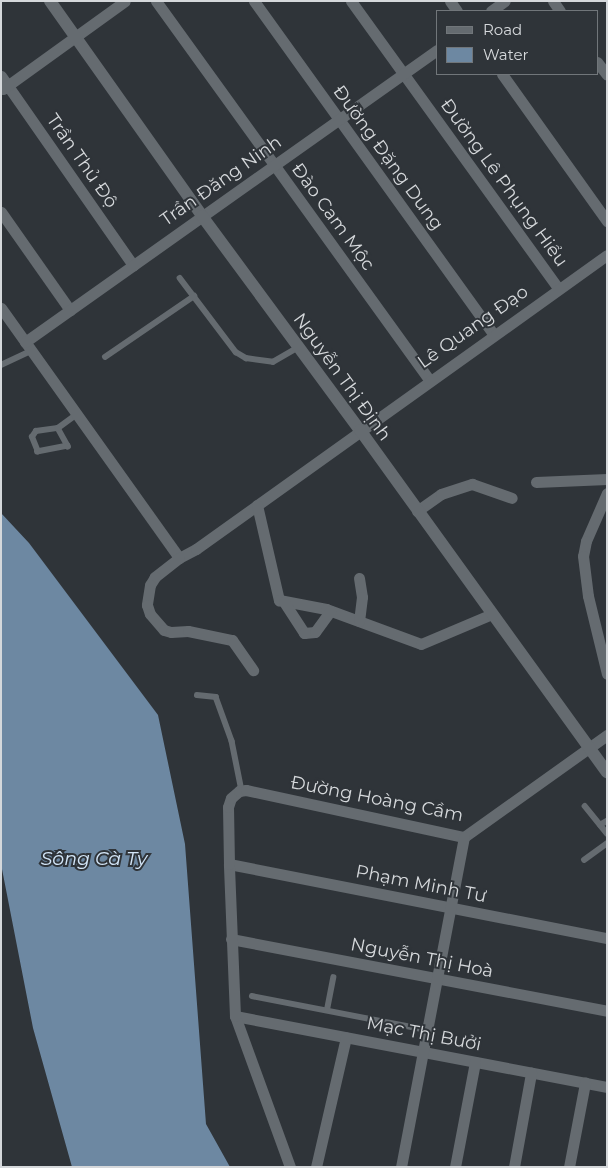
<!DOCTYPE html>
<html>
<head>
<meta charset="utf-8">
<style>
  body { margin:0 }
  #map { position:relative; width:608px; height:1168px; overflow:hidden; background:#2f3439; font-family:Montserrat,sans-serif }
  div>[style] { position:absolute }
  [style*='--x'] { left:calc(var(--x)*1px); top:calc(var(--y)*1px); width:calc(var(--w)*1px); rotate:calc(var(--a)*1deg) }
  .water>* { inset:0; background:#6d88a2 }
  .lane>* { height:5.5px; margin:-2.75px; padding:0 2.75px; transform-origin:2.75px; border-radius:2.75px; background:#656b70 }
  .street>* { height:11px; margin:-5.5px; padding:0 5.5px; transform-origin:5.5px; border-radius:5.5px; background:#656b70 }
  .secondary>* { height:12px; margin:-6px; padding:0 6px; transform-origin:6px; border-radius:6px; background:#656b70 }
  span { translate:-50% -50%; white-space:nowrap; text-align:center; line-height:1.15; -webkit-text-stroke:4px #2f3439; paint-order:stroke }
  .street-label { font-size:18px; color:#d5d8db }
  .water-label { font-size:19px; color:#d3e6f8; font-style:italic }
  .frame { position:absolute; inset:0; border:2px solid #d5d8db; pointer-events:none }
  .legend { position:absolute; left:436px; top:10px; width:162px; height:65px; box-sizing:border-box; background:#2f3439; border:1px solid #71767a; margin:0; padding:6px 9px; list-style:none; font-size:15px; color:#d5d8db }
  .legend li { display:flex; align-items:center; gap:10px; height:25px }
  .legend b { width:25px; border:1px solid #71767a }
</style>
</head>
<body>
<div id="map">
  <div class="water">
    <div style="clip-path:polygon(1px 513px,29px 543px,158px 715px,185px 844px,206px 1124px,230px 1167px,72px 1167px,33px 1028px,1px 864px)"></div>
  </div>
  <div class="lane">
    <div style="--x:180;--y:278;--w:93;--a:52.9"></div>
    <div style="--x:236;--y:352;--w:12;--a:31"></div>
    <div style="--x:246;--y:358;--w:27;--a:8"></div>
    <div style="--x:273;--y:362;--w:30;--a:-30"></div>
    <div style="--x:105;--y:357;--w:108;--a:-34.4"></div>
    <div style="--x:1;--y:365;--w:33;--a:-25"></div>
    <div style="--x:58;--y:428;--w:21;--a:61"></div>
    <div style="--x:68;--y:446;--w:31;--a:169"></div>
    <div style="--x:38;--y:452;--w:16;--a:-112"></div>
    <div style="--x:32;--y:437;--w:7;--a:-56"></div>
    <div style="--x:36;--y:431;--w:22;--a:-8"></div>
    <div style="--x:58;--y:428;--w:24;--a:-36"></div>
    <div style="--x:197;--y:695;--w:19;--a:6"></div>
    <div style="--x:216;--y:697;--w:47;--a:70"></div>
    <div style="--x:232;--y:741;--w:51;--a:78.7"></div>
    <div style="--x:585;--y:806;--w:35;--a:51"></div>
    <div style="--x:600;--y:825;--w:8;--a:-30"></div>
    <div style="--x:584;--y:860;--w:29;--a:-36"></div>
    <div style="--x:252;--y:996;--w:178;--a:11"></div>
    <div style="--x:327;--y:1010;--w:33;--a:-79"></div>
  </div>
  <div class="street">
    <div style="--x:156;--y:1;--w:467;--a:54.2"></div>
    <div style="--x:254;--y:1;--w:411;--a:54.3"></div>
    <div style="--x:351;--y:1;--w:354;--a:54.2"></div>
    <div style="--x:450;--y:1;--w:12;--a:55"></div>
    <div style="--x:553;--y:1;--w:12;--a:55"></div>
    <div style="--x:491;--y:11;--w:17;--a:-36"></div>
    <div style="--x:597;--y:62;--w:16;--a:52"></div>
    <div style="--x:502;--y:74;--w:181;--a:54.5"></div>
    <div style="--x:1;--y:76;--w:231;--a:55.1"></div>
    <div style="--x:3;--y:89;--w:150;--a:-35.8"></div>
    <div style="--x:1;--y:212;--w:120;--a:54.9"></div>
    <div style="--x:1;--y:308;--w:307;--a:54.5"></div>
    <div style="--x:179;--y:558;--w:19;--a:-28"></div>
    <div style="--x:196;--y:549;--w:505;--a:-35.58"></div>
    <div style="--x:25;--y:342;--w:505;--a:-35.33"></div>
    <div style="--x:536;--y:482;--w:71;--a:-2.4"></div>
    <div style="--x:607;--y:493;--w:52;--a:113.6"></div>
    <div style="--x:586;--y:541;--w:15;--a:101"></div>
    <div style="--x:583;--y:556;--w:40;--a:82.9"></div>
    <div style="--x:588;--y:596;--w:80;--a:76.3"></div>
    <div style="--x:257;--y:505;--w:98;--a:77"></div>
    <div style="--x:279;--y:600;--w:48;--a:10.8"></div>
    <div style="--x:326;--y:609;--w:101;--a:20.2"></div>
    <div style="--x:421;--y:644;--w:77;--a:-22.9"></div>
    <div style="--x:417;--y:511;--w:29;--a:-35"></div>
    <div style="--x:441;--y:494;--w:33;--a:-18"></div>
    <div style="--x:472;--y:484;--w:42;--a:19.3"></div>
    <div style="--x:179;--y:558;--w:31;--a:142"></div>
    <div style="--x:155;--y:577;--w:9;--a:122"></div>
    <div style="--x:150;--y:585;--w:20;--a:99"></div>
    <div style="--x:147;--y:605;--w:9;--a:72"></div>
    <div style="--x:150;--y:614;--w:21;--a:49"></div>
    <div style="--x:164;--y:630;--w:7;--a:16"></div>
    <div style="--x:171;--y:632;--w:17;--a:-3"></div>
    <div style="--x:188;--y:631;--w:45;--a:11.6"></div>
    <div style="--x:232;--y:640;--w:37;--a:55"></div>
    <div style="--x:359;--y:578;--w:19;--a:81"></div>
    <div style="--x:362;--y:597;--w:24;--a:97"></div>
    <div style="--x:284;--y:602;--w:37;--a:57"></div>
    <div style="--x:304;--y:633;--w:11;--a:-5"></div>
    <div style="--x:315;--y:632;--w:26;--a:-54"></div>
    <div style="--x:229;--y:864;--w:385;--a:11.1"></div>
    <div style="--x:231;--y:939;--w:383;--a:10.8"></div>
    <div style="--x:235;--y:1016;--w:379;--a:10.8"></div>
    <div style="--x:290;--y:1167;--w:161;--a:-110"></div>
    <div style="--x:235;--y:1016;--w:152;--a:-92.3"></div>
    <div style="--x:229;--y:864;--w:57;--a:-91"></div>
    <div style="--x:228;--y:807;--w:9;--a:-72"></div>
    <div style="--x:231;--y:798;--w:11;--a:-41"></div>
    <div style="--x:239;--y:791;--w:7;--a:-8"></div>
    <div style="--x:246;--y:790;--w:223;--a:12.2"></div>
    <div style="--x:464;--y:837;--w:176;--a:-35.5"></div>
    <div style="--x:316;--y:1167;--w:133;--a:-77"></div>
    <div style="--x:401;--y:1167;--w:336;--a:-79.2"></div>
    <div style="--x:455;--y:1167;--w:107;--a:-79.2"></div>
    <div style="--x:514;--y:1167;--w:96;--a:-79.7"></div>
    <div style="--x:569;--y:1167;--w:86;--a:-79.2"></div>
  </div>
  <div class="secondary">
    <div style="--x:50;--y:1;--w:263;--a:54.7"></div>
    <div style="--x:202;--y:216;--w:266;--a:53.6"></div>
    <div style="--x:360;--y:430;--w:422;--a:54.2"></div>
  </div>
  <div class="street-label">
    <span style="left:388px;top:158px;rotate:54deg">Đường Đặng Dung</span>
    <span style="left:82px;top:161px;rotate:55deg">Trần Thủ Độ</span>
    <span style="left:221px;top:181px;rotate:-35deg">Trần Đăng Ninh</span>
    <span style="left:504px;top:183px;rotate:54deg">Đường Lê Phụng Hiểu</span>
    <span style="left:333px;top:217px;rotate:54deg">Đào Cam Mộc</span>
    <span style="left:473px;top:327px;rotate:-35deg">Lê Quang Đạo</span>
    <span style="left:342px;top:377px;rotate:54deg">Nguyễn Thị Định</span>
    <span style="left:377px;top:799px;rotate:11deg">Đường Hoàng Cầm</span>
    <span style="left:421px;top:884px;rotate:11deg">Phạm Minh Tư</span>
    <span style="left:422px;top:958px;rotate:11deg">Nguyễn Thị Hoà</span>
    <span style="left:424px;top:1034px;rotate:11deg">Mạc Thị Bưởi</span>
  </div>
  <div class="water-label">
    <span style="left:94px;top:859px">Sông Cà Ty</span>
  </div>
  <div class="frame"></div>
  <ul class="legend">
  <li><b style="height:6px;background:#656b70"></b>Road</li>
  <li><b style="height:14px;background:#6d88a2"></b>Water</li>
  </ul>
</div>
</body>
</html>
